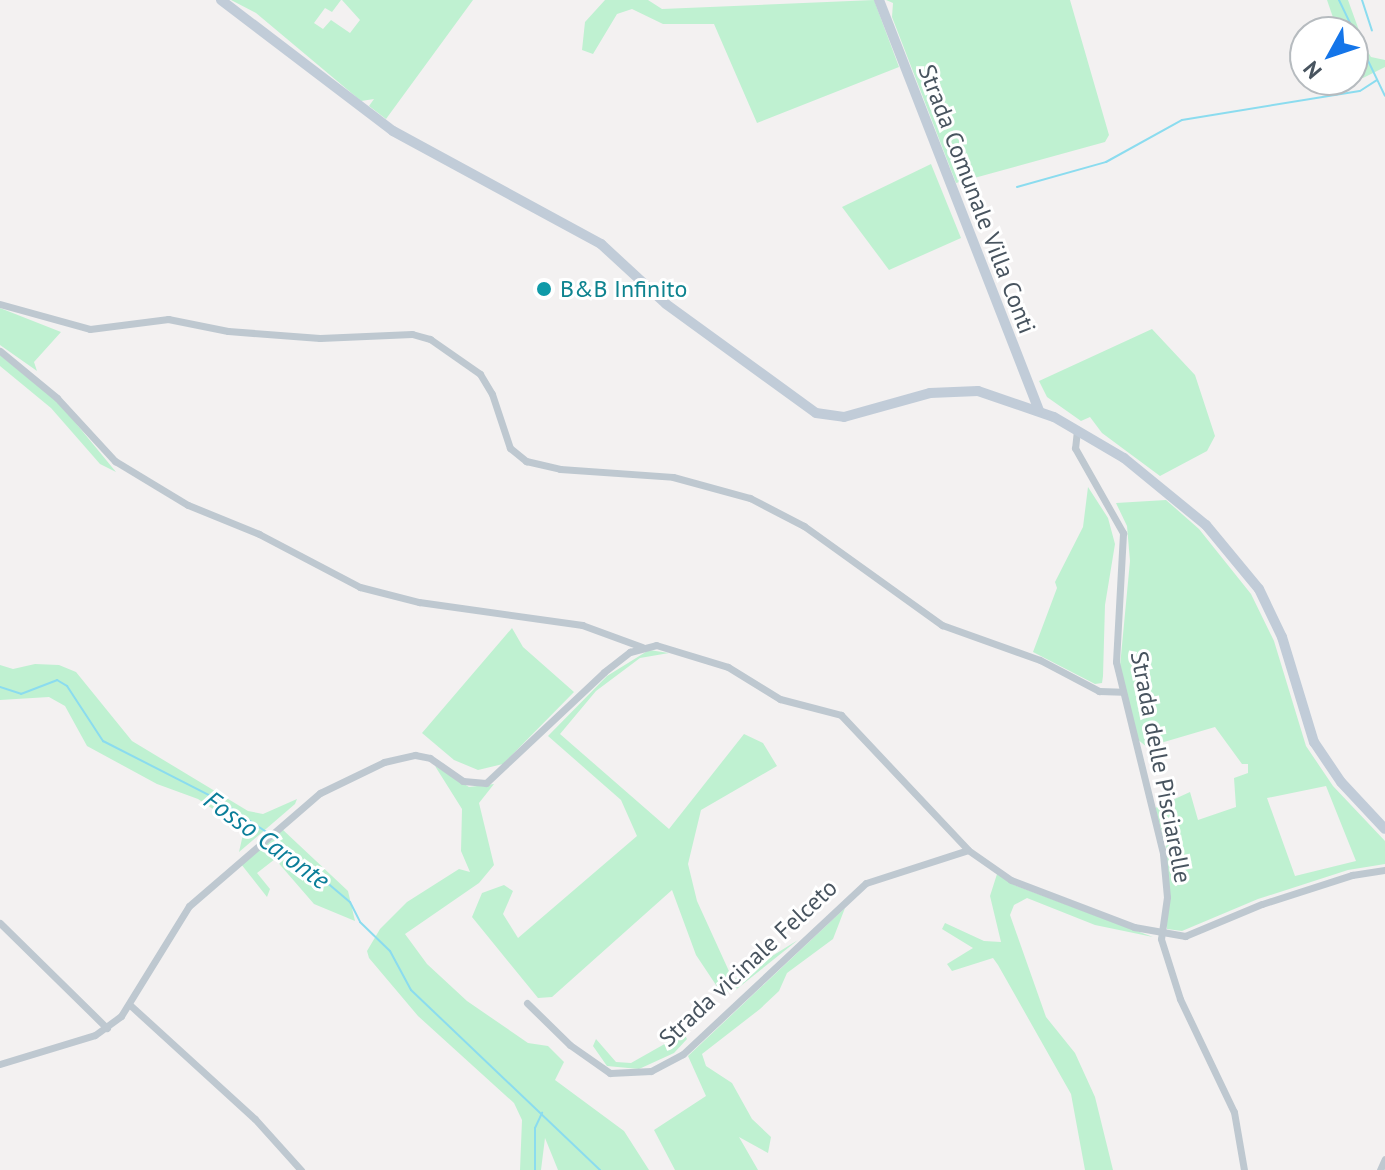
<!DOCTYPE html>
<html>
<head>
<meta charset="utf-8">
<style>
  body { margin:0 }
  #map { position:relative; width:1385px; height:1170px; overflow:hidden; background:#f3f1f1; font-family:"PT Sans",sans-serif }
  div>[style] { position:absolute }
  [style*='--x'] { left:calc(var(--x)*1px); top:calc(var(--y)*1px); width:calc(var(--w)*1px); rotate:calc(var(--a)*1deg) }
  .green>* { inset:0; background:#bff1d1 }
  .stream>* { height:2px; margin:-1px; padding:0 1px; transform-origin:1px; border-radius:1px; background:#8bdcef }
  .street>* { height:7px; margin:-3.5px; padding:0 3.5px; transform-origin:3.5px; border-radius:3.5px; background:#bec8d0 }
  .secondary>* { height:10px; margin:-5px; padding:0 5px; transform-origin:5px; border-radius:5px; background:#c1ccd8 }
  .dots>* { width:22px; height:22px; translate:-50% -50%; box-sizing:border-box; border:4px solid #fff; border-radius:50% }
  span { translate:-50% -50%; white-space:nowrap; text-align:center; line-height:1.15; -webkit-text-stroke:6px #fff; paint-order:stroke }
  .street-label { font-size:24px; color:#48545f }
  .culture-label { font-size:24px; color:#0d838f }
  .left { translate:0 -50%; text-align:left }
  .water-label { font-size:26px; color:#0a7e99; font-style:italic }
  .north { position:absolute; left:1289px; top:16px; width:80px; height:80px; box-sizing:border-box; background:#fff; border:2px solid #b6bbbf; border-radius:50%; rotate:230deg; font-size:22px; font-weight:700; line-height:32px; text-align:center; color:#48545f }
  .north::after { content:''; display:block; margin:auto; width:28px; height:36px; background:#1475e9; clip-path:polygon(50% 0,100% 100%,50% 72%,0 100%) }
</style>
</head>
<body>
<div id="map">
  <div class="green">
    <div style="clip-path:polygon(231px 0,341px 0,332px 12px,325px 8px,314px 23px,323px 29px,331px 20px,350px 33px,360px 20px,342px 0,473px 0,386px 119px,369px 106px,374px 99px,361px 101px,256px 13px)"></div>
    <div style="clip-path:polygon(605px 0,648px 0,662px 9px,874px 0,899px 67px,757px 123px,714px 24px,663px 24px,632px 9px,617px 14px,593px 54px,582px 50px,585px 22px)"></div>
    <div style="clip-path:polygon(886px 0,1070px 0,1109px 135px,1105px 142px,956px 183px,892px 17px,893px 3px)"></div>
    <div style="clip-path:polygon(1327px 0,1348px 0,1365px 47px,1371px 57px,1385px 60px,1385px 67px,1363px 78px,1353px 71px,1353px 32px,1338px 32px)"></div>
    <div style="clip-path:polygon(931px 164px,961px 238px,889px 270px,842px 207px)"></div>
    <div style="clip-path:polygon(0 308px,61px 332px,34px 362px,37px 371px,0 345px)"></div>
    <div style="clip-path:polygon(1152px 329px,1195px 375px,1215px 436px,1207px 451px,1160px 476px,1102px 433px,1090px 417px,1081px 421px,1047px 397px,1039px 381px)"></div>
    <div style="clip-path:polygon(0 355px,60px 404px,116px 472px,100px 464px,51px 408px,0 366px)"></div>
    <div style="clip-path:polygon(1088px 487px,1108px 518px,1115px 544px,1105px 605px,1103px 676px,1102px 683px,1095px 684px,1033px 652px,1057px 588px,1055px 582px,1083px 527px)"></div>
    <div style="clip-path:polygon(evenodd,1166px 500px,1199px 529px,1251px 594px,1274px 641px,1306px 746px,1333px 786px,1385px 841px,1385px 864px,1348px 870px,1258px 899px,1182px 931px,1167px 929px,1167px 850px,1155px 808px,1190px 792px,1198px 820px,1236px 807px,1234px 778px,1248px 773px,1248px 764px,1242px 764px,1215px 727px,1147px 747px,1137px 739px,1120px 666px,1130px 561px,1127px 526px,1116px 503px,1166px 500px,1326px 786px,1356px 861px,1295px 876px,1267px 798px,1326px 786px)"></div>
    <div style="clip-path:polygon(512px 628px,523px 647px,574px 692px,503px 764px,478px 770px,454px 760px,422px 733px)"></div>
    <div style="clip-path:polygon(649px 650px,669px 653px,640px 658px,596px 691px,560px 734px,669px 829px,744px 734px,763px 743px,777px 766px,701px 810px,688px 864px,697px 901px,733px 980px,798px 940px,733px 992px,720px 991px,696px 955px,672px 890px,552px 997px,538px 998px,472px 917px,482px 893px,504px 885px,513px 891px,503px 914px,518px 938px,637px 836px,621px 800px,548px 736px,607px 676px)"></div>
    <div style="clip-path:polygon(35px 664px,59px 665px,76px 672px,132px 741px,248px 811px,263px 814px,297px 799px,295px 804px,239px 852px,244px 830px,198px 799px,157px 784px,87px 746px,65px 706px,49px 697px,0 700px,0 665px,13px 669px)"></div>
    <div style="clip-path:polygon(435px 766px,469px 787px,494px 784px,479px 803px,494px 865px,479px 883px,405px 934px,427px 964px,467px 1001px,528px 1043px,548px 1046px,564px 1062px,555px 1080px,624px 1131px,649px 1170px,558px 1170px,545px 1138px,541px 1170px,520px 1170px,522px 1120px,514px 1103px,418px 1016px,369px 958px,367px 951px,380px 929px,407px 902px,459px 869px,470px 872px,461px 851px,462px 809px)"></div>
    <div style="clip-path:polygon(282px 829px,348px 891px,355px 921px,314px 904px,275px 859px,257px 873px,270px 889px,267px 897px,241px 864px)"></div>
    <div style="clip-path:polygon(997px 874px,1014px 885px,1153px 937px,1095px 925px,1027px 898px,1014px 905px,1010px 915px,1046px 1017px,1075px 1053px,1095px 1097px,1113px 1170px,1085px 1170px,1071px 1094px,998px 965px,993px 958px,952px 971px,947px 964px,973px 948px,942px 929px,945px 923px,984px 941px,1001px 942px,990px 896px)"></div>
    <div style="clip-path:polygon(845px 908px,833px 939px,787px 973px,779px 991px,760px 1009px,702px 1054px,706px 1066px,732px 1083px,752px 1119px,771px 1137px,768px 1153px,739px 1137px,758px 1170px,675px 1170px,654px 1130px,706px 1096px,688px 1056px)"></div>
    <div style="clip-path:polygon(684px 1033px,687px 1039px,674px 1053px,639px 1069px,607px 1066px,593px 1046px,596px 1039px,616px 1062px,631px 1063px)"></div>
  </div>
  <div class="stream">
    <div style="--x:1339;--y:0;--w:106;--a:64.4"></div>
    <div style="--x:1362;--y:0;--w:32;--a:72"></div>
    <div style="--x:1017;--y:187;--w:92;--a:-15.7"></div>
    <div style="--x:1106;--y:162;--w:87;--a:-28.9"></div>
    <div style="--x:1182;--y:120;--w:180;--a:-9.3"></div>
    <div style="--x:1360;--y:91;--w:20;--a:-33"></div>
    <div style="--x:0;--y:687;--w:22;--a:18"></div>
    <div style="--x:21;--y:694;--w:39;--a:-21"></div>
    <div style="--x:57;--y:680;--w:12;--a:31"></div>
    <div style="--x:67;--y:686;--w:66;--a:56.8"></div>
    <div style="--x:103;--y:741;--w:130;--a:27"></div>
    <div style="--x:219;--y:800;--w:59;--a:34"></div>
    <div style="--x:273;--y:837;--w:101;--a:40.2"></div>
    <div style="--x:350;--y:902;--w:22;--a:63"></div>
    <div style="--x:360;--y:922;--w:42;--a:44"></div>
    <div style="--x:390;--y:951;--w:44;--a:61.7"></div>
    <div style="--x:411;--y:990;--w:261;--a:43.6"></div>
    <div style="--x:535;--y:1170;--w:42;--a:-90"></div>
    <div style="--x:535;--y:1128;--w:17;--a:-65"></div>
  </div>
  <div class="street">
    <div style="--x:0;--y:304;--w:93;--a:15.5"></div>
    <div style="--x:90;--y:329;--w:79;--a:-7.3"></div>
    <div style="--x:168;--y:319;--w:61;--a:11.3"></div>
    <div style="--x:228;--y:331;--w:92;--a:4.4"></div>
    <div style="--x:320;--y:338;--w:92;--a:-2.5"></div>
    <div style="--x:412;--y:334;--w:19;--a:16"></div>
    <div style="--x:430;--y:339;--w:61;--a:35"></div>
    <div style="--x:480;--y:374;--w:23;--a:59"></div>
    <div style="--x:492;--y:394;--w:57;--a:71.6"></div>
    <div style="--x:510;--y:448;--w:21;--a:39"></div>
    <div style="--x:526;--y:461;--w:35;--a:13"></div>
    <div style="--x:560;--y:469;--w:113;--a:4"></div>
    <div style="--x:673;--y:477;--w:80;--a:15.3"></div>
    <div style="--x:750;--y:498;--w:61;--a:27.4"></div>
    <div style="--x:804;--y:526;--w:170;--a:35.7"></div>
    <div style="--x:942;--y:625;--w:104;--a:19.7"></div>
    <div style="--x:1040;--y:660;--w:67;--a:27.7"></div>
    <div style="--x:1099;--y:691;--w:23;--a:2"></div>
    <div style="--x:0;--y:351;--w:74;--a:39.5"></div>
    <div style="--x:57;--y:398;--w:86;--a:47.4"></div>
    <div style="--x:115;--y:461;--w:85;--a:31.1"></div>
    <div style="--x:188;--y:505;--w:77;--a:22.2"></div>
    <div style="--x:259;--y:534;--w:114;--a:27.7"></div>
    <div style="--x:360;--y:587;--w:61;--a:14.3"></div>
    <div style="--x:419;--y:602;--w:165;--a:8"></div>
    <div style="--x:582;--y:625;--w:64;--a:20.1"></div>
    <div style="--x:1077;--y:430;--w:18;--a:96"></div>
    <div style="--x:1075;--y:448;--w:98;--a:60.5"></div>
    <div style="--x:1123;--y:533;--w:129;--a:93.1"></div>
    <div style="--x:1116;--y:662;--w:198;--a:76.2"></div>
    <div style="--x:1163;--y:854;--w:43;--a:84.7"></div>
    <div style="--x:1167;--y:897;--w:42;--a:98.1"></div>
    <div style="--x:1161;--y:939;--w:63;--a:72.4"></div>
    <div style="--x:1180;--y:999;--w:125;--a:64.5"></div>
    <div style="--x:1234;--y:1112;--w:59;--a:80.2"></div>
    <div style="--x:0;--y:923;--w:150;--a:44.5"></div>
    <div style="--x:527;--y:1003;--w:60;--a:44.3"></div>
    <div style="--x:570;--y:1045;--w:49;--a:35"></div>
    <div style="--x:610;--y:1073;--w:41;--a:-2.8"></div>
    <div style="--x:651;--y:1071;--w:36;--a:-28"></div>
    <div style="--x:683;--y:1054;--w:250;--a:-43.1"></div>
    <div style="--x:866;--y:883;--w:107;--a:-17.9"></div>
    <div style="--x:130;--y:1005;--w:169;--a:42.4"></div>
    <div style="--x:255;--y:1119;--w:69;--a:48"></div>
    <div style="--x:0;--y:1064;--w:99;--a:-17"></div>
    <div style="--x:95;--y:1035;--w:32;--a:-36"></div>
    <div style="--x:121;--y:1016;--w:129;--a:-58.3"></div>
    <div style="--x:189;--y:906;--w:173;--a:-40.8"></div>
    <div style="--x:320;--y:793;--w:71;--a:-25.8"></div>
    <div style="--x:384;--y:762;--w:32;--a:-13"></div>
    <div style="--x:415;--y:755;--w:15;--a:11"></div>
    <div style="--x:430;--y:758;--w:40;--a:34.9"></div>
    <div style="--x:463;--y:781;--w:23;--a:5"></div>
    <div style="--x:486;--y:783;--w:162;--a:-43.2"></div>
    <div style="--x:604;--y:672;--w:33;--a:-38"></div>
    <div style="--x:630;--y:652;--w:27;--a:-15"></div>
    <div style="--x:656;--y:645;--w:75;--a:17"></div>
    <div style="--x:728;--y:667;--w:61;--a:31.6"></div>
    <div style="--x:780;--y:699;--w:63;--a:14.7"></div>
    <div style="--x:841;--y:715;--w:185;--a:46.7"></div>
    <div style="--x:968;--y:850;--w:52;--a:34.9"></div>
    <div style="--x:1011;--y:880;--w:132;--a:20.9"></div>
    <div style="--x:1134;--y:927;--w:52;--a:10"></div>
    <div style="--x:1185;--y:936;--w:83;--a:-22.6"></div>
    <div style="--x:1262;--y:904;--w:95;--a:-17.9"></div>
    <div style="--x:1352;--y:875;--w:33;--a:-9"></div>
    <div style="--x:1380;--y:1170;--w:12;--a:-66"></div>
  </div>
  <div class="secondary">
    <div style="--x:221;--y:0;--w:216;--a:37.3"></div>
    <div style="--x:393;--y:131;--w:237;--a:28.5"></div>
    <div style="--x:601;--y:244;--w:88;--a:42.7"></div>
    <div style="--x:666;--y:304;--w:185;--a:36"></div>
    <div style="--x:816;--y:413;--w:28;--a:8"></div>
    <div style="--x:844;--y:417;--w:89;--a:-15.6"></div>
    <div style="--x:930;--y:393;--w:48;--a:-2.4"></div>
    <div style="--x:978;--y:391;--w:80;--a:18.9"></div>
    <div style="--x:1054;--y:417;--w:81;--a:30.4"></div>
    <div style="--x:1124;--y:458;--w:106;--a:39.3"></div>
    <div style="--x:1206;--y:525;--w:83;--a:50.4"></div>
    <div style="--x:1259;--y:589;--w:53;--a:64.4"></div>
    <div style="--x:1282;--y:637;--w:110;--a:73.1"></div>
    <div style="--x:1314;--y:742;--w:48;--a:56"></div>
    <div style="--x:1341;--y:782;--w:64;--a:46.9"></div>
    <div style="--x:879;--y:0;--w:440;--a:68.7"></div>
  </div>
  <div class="dots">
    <div style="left:544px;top:289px;background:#0f9aa8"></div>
  </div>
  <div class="street-label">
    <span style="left:977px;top:199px;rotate:69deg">Strada Comunale Villa Conti</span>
    <span style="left:1161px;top:767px;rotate:79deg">Strada delle Pisciarelle</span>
    <span style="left:748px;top:963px;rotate:-43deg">Strada vicinale Felceto</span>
  </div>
  <div class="culture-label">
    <span class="left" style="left:560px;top:289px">B&amp;B Infinito</span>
  </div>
  <div class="water-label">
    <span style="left:267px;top:840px;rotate:36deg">Fosso Caronte</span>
  </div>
  <div class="north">N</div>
</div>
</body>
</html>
